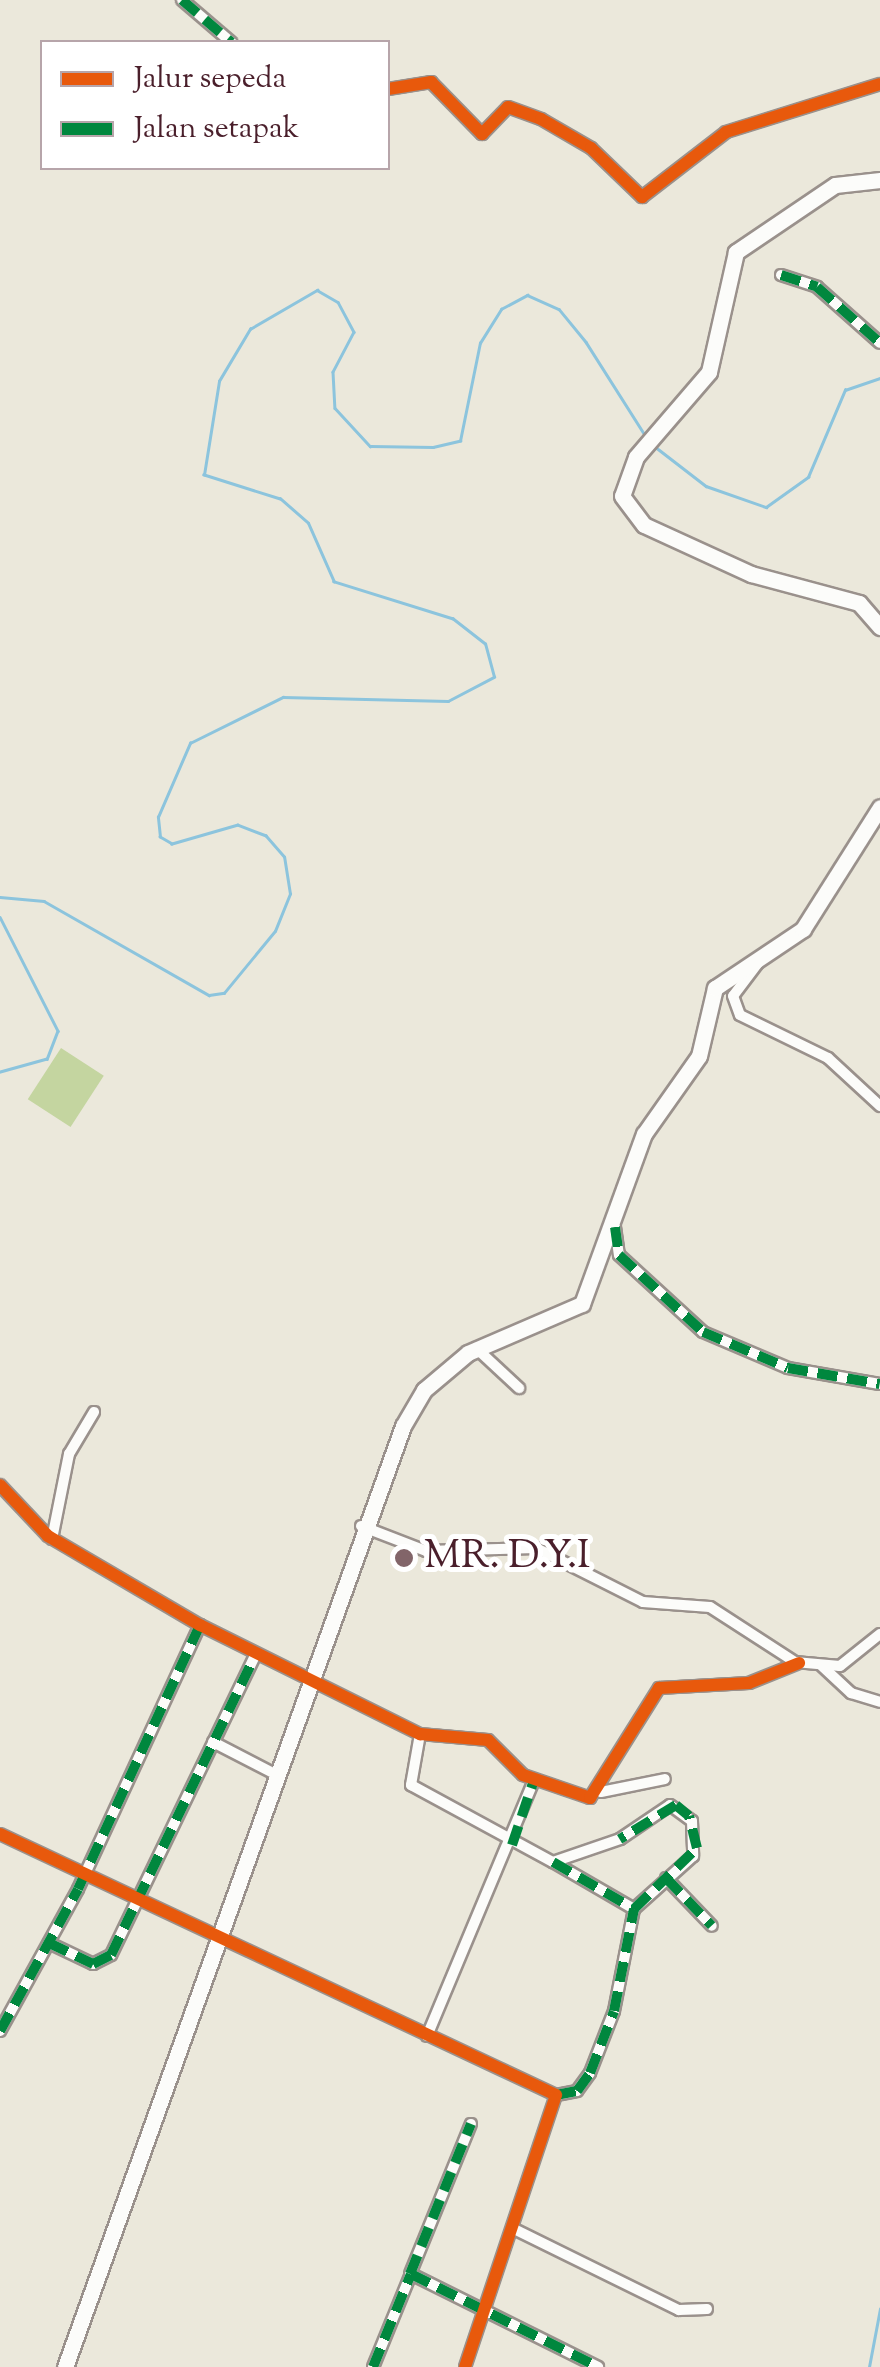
<!DOCTYPE html>
<html>
<head>
<meta charset="utf-8">
<style>
  body { margin:0 }
  #map { position:relative; width:880px; height:2367px; overflow:hidden; background:#ebe8db; font-family:"Sorts Mill Goudy",serif }
  div>[style] { position:absolute }
  [style*='--x'] { left:calc(var(--x)*1px); top:calc(var(--y)*1px); width:calc(var(--w)*1px); rotate:calc(var(--a)*1deg) }
  .green>* { inset:0; background:#c4d5a0; transform-origin:0 0 }
  .stream>* { height:2.5px; margin:-1.25px; padding:0 1.25px; transform-origin:1.25px; border-radius:1.25px; background:#8cc4dd }
  .roads { filter:drop-shadow(2px 0 #9a918c) drop-shadow(-2px 0 #9a918c) drop-shadow(0 2px #9a918c) drop-shadow(0 -2px #9a918c) }
  .street>* { height:10px; margin:-5px; padding:0 5px; transform-origin:5px; border-radius:5px; background:#fcfcfa }
  .primary>* { height:15px; margin:-7.5px; padding:0 7.5px; transform-origin:7.5px; border-radius:7.5px; background:#fcfcfa }
  .quiet>* { height:10px; margin-top:-5px; transform-origin:0; background:repeating-linear-gradient(90deg,#00873e 0 20px,transparent 0 30px) }
  .cycleway>* { height:12px; margin:-6px; padding:0 6px; transform-origin:6px; border-radius:6px; background:#e8590c }
  .dots>* { width:28px; height:28px; translate:-50% -50%; box-sizing:border-box; border:5px solid #fff; border-radius:50% }
  span { translate:-50% -50%; white-space:nowrap; text-align:center; line-height:1.15; -webkit-text-stroke:10px #fff; paint-order:stroke }
  .poi-label { font-size:40px; color:#4a1f2b }
  .left { translate:0 -50%; text-align:left }
  .legend { position:absolute; left:40px; top:40px; width:350px; height:130px; box-sizing:border-box; background:#fff; border:2px solid #b7a5aa; margin:0; padding:12px 18px; list-style:none; font-size:30px; color:#4a1f2b }
  .legend li { display:flex; align-items:center; gap:20px; height:50px }
  .legend b { width:50px; border:2px solid #b7a5aa }
</style>
</head>
<body>
<div id="map">
  <div class="green">
    <div style="left:61px;top:1048px;width:51px;height:61px;rotate:33deg"></div>
  </div>
  <div class="stream">
    <div style="--x:653;--y:445;--w:67;--a:37.7"></div>
    <div style="--x:706;--y:486;--w:64;--a:19.3"></div>
    <div style="--x:766;--y:507;--w:52;--a:-35.5"></div>
    <div style="--x:808;--y:477;--w:95;--a:-67"></div>
    <div style="--x:845;--y:390;--w:37;--a:-19"></div>
    <div style="--x:0;--y:897;--w:44;--a:5.2"></div>
    <div style="--x:44;--y:901;--w:190;--a:29.7"></div>
    <div style="--x:209;--y:995;--w:15;--a:-8"></div>
    <div style="--x:224;--y:993;--w:80;--a:-50.6"></div>
    <div style="--x:275;--y:931;--w:40;--a:-68"></div>
    <div style="--x:290;--y:894;--w:37;--a:-99"></div>
    <div style="--x:284;--y:857;--w:28;--a:-131"></div>
    <div style="--x:266;--y:836;--w:30;--a:-159"></div>
    <div style="--x:238;--y:825;--w:69;--a:163.9"></div>
    <div style="--x:172;--y:844;--w:14;--a:-150"></div>
    <div style="--x:160;--y:837;--w:20;--a:-96"></div>
    <div style="--x:158;--y:817;--w:81;--a:-66.6"></div>
    <div style="--x:190;--y:743;--w:104;--a:-26.3"></div>
    <div style="--x:283;--y:697;--w:165;--a:1.4"></div>
    <div style="--x:448;--y:701;--w:52;--a:-27.6"></div>
    <div style="--x:494;--y:677;--w:34;--a:-105"></div>
    <div style="--x:485;--y:644;--w:41;--a:-142"></div>
    <div style="--x:453;--y:619;--w:125;--a:-162.7"></div>
    <div style="--x:334;--y:582;--w:64;--a:-113.8"></div>
    <div style="--x:308;--y:523;--w:37;--a:-139"></div>
    <div style="--x:280;--y:499;--w:80;--a:-162.5"></div>
    <div style="--x:204;--y:475;--w:95;--a:-80.9"></div>
    <div style="--x:219;--y:381;--w:61;--a:-59.2"></div>
    <div style="--x:250;--y:329;--w:78;--a:-30.2"></div>
    <div style="--x:317;--y:290;--w:24;--a:30"></div>
    <div style="--x:338;--y:302;--w:34;--a:62"></div>
    <div style="--x:354;--y:332;--w:45;--a:117.7"></div>
    <div style="--x:333;--y:372;--w:36;--a:87"></div>
    <div style="--x:335;--y:408;--w:52;--a:47.4"></div>
    <div style="--x:370;--y:446;--w:63;--a:0.9"></div>
    <div style="--x:433;--y:447;--w:28;--a:-13"></div>
    <div style="--x:460;--y:441;--w:100;--a:-78.5"></div>
    <div style="--x:480;--y:343;--w:40;--a:-58"></div>
    <div style="--x:501;--y:309;--w:30;--a:-28"></div>
    <div style="--x:527;--y:295;--w:35;--a:24"></div>
    <div style="--x:559;--y:309;--w:43;--a:50.7"></div>
    <div style="--x:586;--y:342;--w:110;--a:57.6"></div>
    <div style="--x:0;--y:917;--w:128;--a:63"></div>
    <div style="--x:58;--y:1031;--w:30;--a:111"></div>
    <div style="--x:47;--y:1059;--w:49;--a:164.5"></div>
    <div style="--x:869;--y:2367;--w:59;--a:-79.3"></div>
  </div>
  <div class="roads">
    <div class="street">
      <div style="--x:182;--y:0;--w:65;--a:40.6"></div>
      <div style="--x:388;--y:89;--w:44;--a:-9.2"></div>
      <div style="--x:431;--y:82;--w:73;--a:45.6"></div>
      <div style="--x:482;--y:134;--w:37;--a:-46"></div>
      <div style="--x:508;--y:107;--w:35;--a:20"></div>
      <div style="--x:541;--y:119;--w:58;--a:30.1"></div>
      <div style="--x:591;--y:148;--w:71;--a:43.9"></div>
      <div style="--x:642;--y:197;--w:106;--a:-37.7"></div>
      <div style="--x:726;--y:132;--w:161;--a:-17.3"></div>
      <div style="--x:781;--y:275;--w:38;--a:18"></div>
      <div style="--x:817;--y:287;--w:84;--a:41.6"></div>
      <div style="--x:758;--y:963;--w:41;--a:127.1"></div>
      <div style="--x:733;--y:996;--w:20;--a:70"></div>
      <div style="--x:740;--y:1015;--w:98;--a:26"></div>
      <div style="--x:828;--y:1058;--w:71;--a:42.7"></div>
      <div style="--x:615;--y:1227;--w:28;--a:82"></div>
      <div style="--x:619;--y:1255;--w:114;--a:42.5"></div>
      <div style="--x:703;--y:1332;--w:92;--a:23"></div>
      <div style="--x:788;--y:1368;--w:93;--a:9.9"></div>
      <div style="--x:476;--y:1348;--w:59;--a:42.9"></div>
      <div style="--x:0;--y:1485;--w:70;--a:46.7"></div>
      <div style="--x:48;--y:1536;--w:176;--a:30.4"></div>
      <div style="--x:200;--y:1625;--w:246;--a:26.4"></div>
      <div style="--x:420;--y:1734;--w:68;--a:5"></div>
      <div style="--x:488;--y:1740;--w:49;--a:45"></div>
      <div style="--x:523;--y:1775;--w:71;--a:18.9"></div>
      <div style="--x:590;--y:1798;--w:130;--a:-57.9"></div>
      <div style="--x:659;--y:1688;--w:90;--a:-3.2"></div>
      <div style="--x:749;--y:1683;--w:54;--a:-21.8"></div>
      <div style="--x:361;--y:1526;--w:70;--a:21"></div>
      <div style="--x:426;--y:1551;--w:110;--a:-1.6"></div>
      <div style="--x:536;--y:1548;--w:120;--a:26.8"></div>
      <div style="--x:643;--y:1602;--w:67;--a:4.3"></div>
      <div style="--x:710;--y:1607;--w:101;--a:32.9"></div>
      <div style="--x:795;--y:1662;--w:45;--a:5.1"></div>
      <div style="--x:840;--y:1666;--w:51;--a:-38.7"></div>
      <div style="--x:52;--y:1539;--w:87;--a:-78.7"></div>
      <div style="--x:69;--y:1454;--w:49;--a:-59.2"></div>
      <div style="--x:822;--y:1666;--w:40;--a:43"></div>
      <div style="--x:851;--y:1693;--w:30;--a:17"></div>
      <div style="--x:420;--y:1734;--w:52;--a:100"></div>
      <div style="--x:411;--y:1785;--w:162;--a:28.5"></div>
      <div style="--x:553;--y:1862;--w:71;--a:-18.9"></div>
      <div style="--x:620;--y:1839;--w:60;--a:-34.2"></div>
      <div style="--x:670;--y:1805;--w:27;--a:36"></div>
      <div style="--x:692;--y:1821;--w:35;--a:88"></div>
      <div style="--x:693;--y:1856;--w:79;--a:138.1"></div>
      <div style="--x:634;--y:1909;--w:104;--a:101.1"></div>
      <div style="--x:614;--y:2011;--w:66;--a:111.2"></div>
      <div style="--x:590;--y:2073;--w:22;--a:126"></div>
      <div style="--x:577;--y:2091;--w:21;--a:169"></div>
      <div style="--x:213;--y:1742;--w:70;--a:27.3"></div>
      <div style="--x:601;--y:1792;--w:65;--a:-11.5"></div>
      <div style="--x:0;--y:1834;--w:614;--a:25.15"></div>
      <div style="--x:556;--y:2095;--w:287;--a:108.5"></div>
      <div style="--x:553;--y:1862;--w:94;--a:30.1"></div>
      <div style="--x:666;--y:1878;--w:66;--a:46.2"></div>
      <div style="--x:49;--y:1943;--w:49;--a:25.5"></div>
      <div style="--x:93;--y:1964;--w:20;--a:-27"></div>
      <div style="--x:111;--y:1955;--w:334;--a:-64.3"></div>
      <div style="--x:0;--y:2031;--w:162;--a:-61.2"></div>
      <div style="--x:78;--y:1889;--w:291;--a:-65.2"></div>
      <div style="--x:427;--y:2036;--w:277;--a:-67.3"></div>
      <div style="--x:512;--y:2228;--w:186;--a:26.2"></div>
      <div style="--x:679;--y:2310;--w:28;--a:-2"></div>
      <div style="--x:410;--y:2274;--w:162;--a:-67.9"></div>
      <div style="--x:373;--y:2367;--w:100;--a:-67.8"></div>
      <div style="--x:411;--y:2274;--w:209;--a:26.4"></div>
    </div>
    <div class="primary">
      <div style="--x:880;--y:180;--w:45;--a:173.7"></div>
      <div style="--x:835;--y:185;--w:120;--a:145.9"></div>
      <div style="--x:736;--y:252;--w:123;--a:102.7"></div>
      <div style="--x:709;--y:372;--w:112;--a:130.7"></div>
      <div style="--x:636;--y:457;--w:41;--a:109.7"></div>
      <div style="--x:622;--y:496;--w:36;--a:53"></div>
      <div style="--x:644;--y:525;--w:118;--a:24.6"></div>
      <div style="--x:751;--y:574;--w:112;--a:15"></div>
      <div style="--x:859;--y:603;--w:32;--a:49"></div>
      <div style="--x:65;--y:2367;--w:1000;--a:-70.24"></div>
      <div style="--x:403;--y:1426;--w:42;--a:-59.7"></div>
      <div style="--x:424;--y:1390;--w:57;--a:-40.1"></div>
      <div style="--x:468;--y:1353;--w:124;--a:-23.3"></div>
      <div style="--x:582;--y:1304;--w:181;--a:-70"></div>
      <div style="--x:644;--y:1134;--w:95;--a:-54.8"></div>
      <div style="--x:699;--y:1056;--w:70;--a:-76.8"></div>
      <div style="--x:715;--y:988;--w:106;--a:-33.8"></div>
      <div style="--x:803;--y:929;--w:144;--a:-57.7"></div>
    </div>
  </div>
  <div class="quiet">
    <div style="--x:182;--y:0;--w:65;--a:40.6"></div>
    <div style="--x:781;--y:275;--w:38;--a:18"></div>
    <div style="--x:817;--y:287;--w:84;--a:41.6"></div>
    <div style="--x:615;--y:1227;--w:28;--a:82"></div>
    <div style="--x:619;--y:1255;--w:114;--a:42.5"></div>
    <div style="--x:703;--y:1332;--w:92;--a:23"></div>
    <div style="--x:788;--y:1368;--w:93;--a:9.9"></div>
    <div style="--x:512;--y:1845;--w:69;--a:-71.3"></div>
    <div style="--x:553;--y:1862;--w:94;--a:30.1"></div>
    <div style="--x:666;--y:1878;--w:66;--a:46.2"></div>
    <div style="--x:49;--y:1943;--w:49;--a:25.5"></div>
    <div style="--x:93;--y:1964;--w:20;--a:-27"></div>
    <div style="--x:111;--y:1955;--w:334;--a:-64.3"></div>
    <div style="--x:0;--y:2031;--w:162;--a:-61.2"></div>
    <div style="--x:78;--y:1889;--w:291;--a:-65.2"></div>
    <div style="--x:556;--y:2095;--w:21;--a:-11"></div>
    <div style="--x:577;--y:2091;--w:22;--a:-54"></div>
    <div style="--x:590;--y:2073;--w:66;--a:-68.8"></div>
    <div style="--x:614;--y:2011;--w:104;--a:-78.9"></div>
    <div style="--x:634;--y:1909;--w:88;--a:-44.1"></div>
    <div style="--x:697;--y:1848;--w:33;--a:-104"></div>
    <div style="--x:689;--y:1816;--w:17;--a:-140"></div>
    <div style="--x:676;--y:1805;--w:66;--a:148.7"></div>
    <div style="--x:410;--y:2274;--w:162;--a:-67.9"></div>
    <div style="--x:373;--y:2367;--w:100;--a:-67.8"></div>
    <div style="--x:411;--y:2274;--w:209;--a:26.4"></div>
  </div>
  <div class="cycleway">
    <div style="--x:388;--y:89;--w:44;--a:-9.2"></div>
    <div style="--x:431;--y:82;--w:73;--a:45.6"></div>
    <div style="--x:482;--y:134;--w:37;--a:-46"></div>
    <div style="--x:508;--y:107;--w:35;--a:20"></div>
    <div style="--x:541;--y:119;--w:58;--a:30.1"></div>
    <div style="--x:591;--y:148;--w:71;--a:43.9"></div>
    <div style="--x:642;--y:197;--w:106;--a:-37.7"></div>
    <div style="--x:726;--y:132;--w:161;--a:-17.3"></div>
    <div style="--x:0;--y:1485;--w:70;--a:46.7"></div>
    <div style="--x:48;--y:1536;--w:176;--a:30.4"></div>
    <div style="--x:200;--y:1625;--w:246;--a:26.4"></div>
    <div style="--x:420;--y:1734;--w:68;--a:5"></div>
    <div style="--x:488;--y:1740;--w:49;--a:45"></div>
    <div style="--x:523;--y:1775;--w:71;--a:18.9"></div>
    <div style="--x:590;--y:1798;--w:130;--a:-57.9"></div>
    <div style="--x:659;--y:1688;--w:90;--a:-3.2"></div>
    <div style="--x:749;--y:1683;--w:54;--a:-21.8"></div>
    <div style="--x:0;--y:1834;--w:614;--a:25.15"></div>
    <div style="--x:556;--y:2095;--w:287;--a:108.5"></div>
  </div>
  <div class="dots">
    <div style="left:404px;top:1558px;background:#826569"></div>
  </div>
  <div class="poi-label">
    <span class="left" style="left:424px;top:1558px">MR. D.Y.I</span>
  </div>
  <ul class="legend">
  <li><b style="height:12px;background:#e8590c"></b>Jalur sepeda</li>
  <li><b style="height:12px;background:#00873e"></b>Jalan setapak</li>
  </ul>
</div>
</body>
</html>
